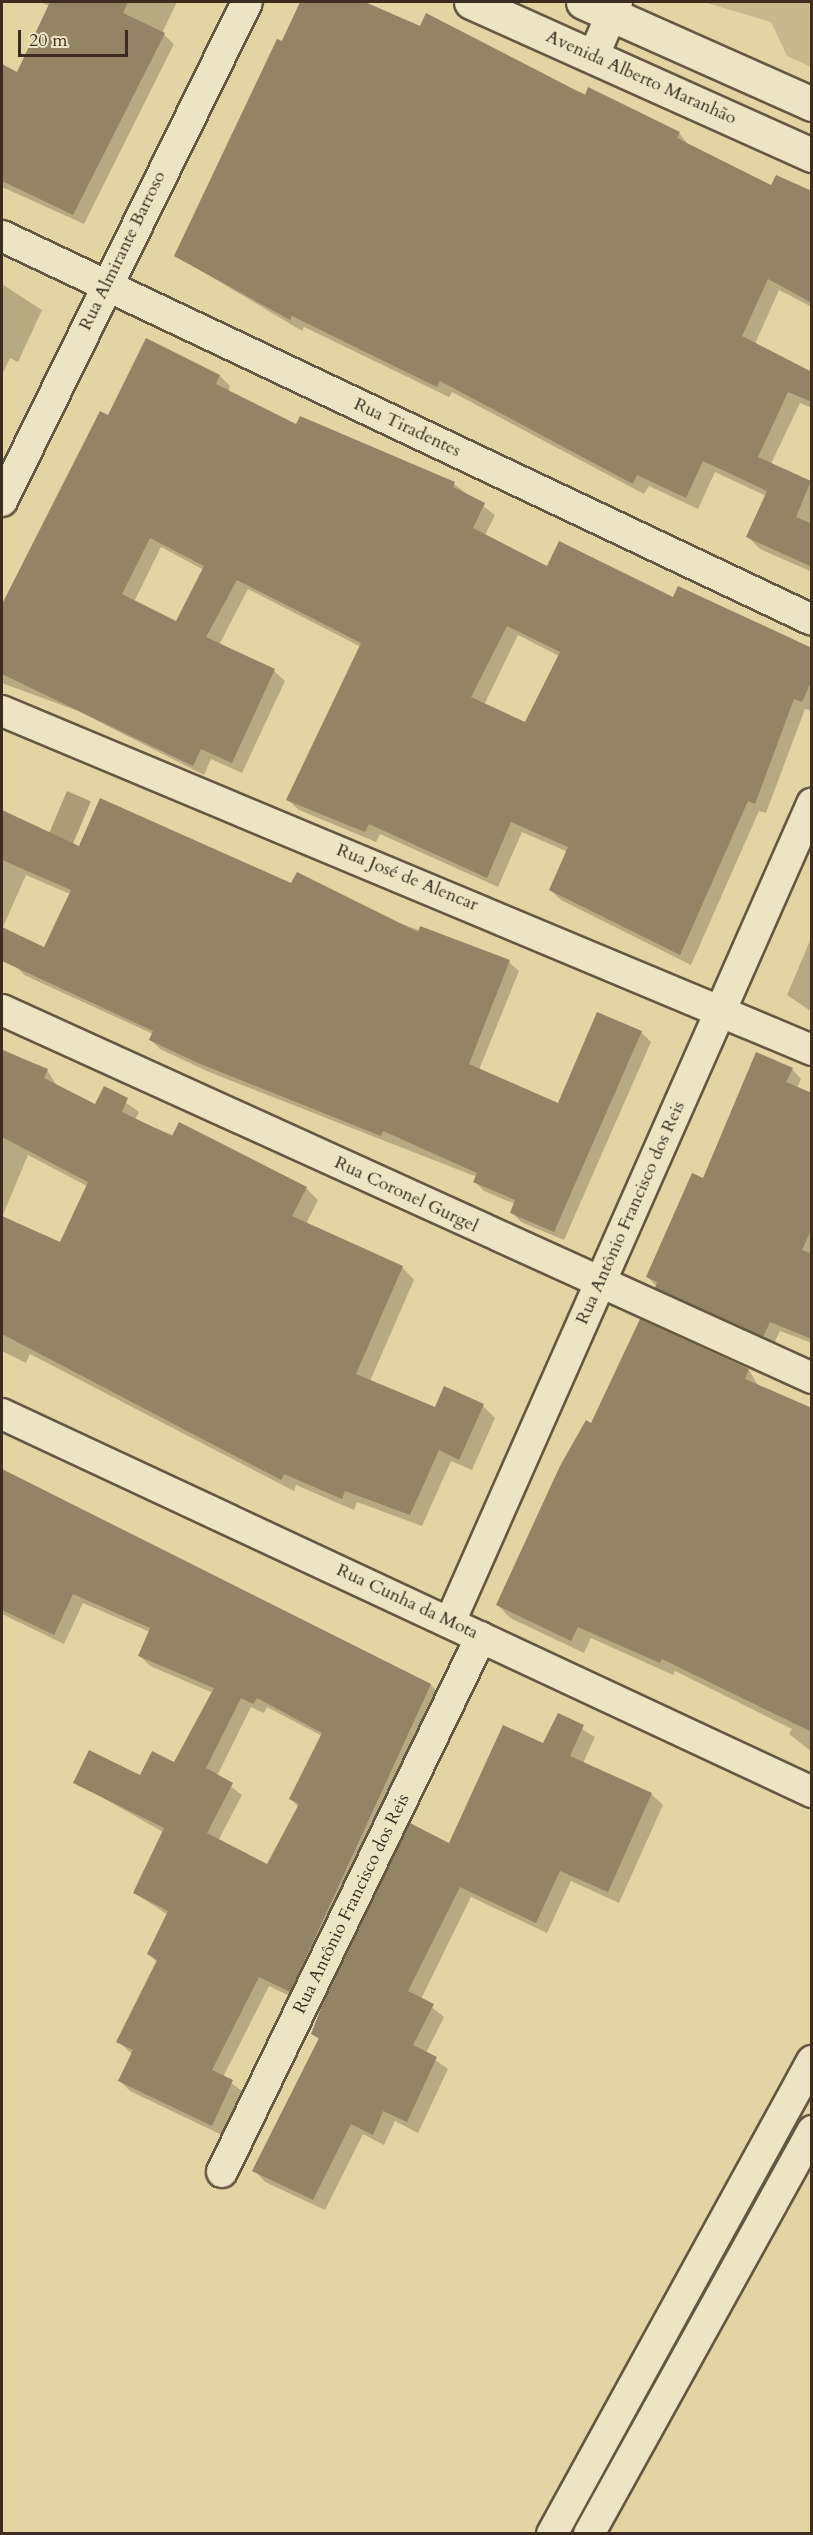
<!DOCTYPE html>
<html>
<head>
<meta charset="utf-8">
<style>
  body { margin:0 }
  #map { position:relative; width:813px; height:2535px; overflow:hidden; background:#e3d5a3; font-family:Cardo,serif }
  div>[style] { position:absolute }
  [style*='--x'] { left:calc(var(--x)*1px); top:calc(var(--y)*1px); width:calc(var(--w)*1px); rotate:calc(var(--a)*1deg) }
  .green>* { inset:0; background:#c7b88d }
  .water>* { inset:0; background:#ab9c77; transform-origin:0 0 }
  .shadow>* { inset:0; background:#0003 }
  .building>* { inset:0; background:#938465 }
  .roads { filter:drop-shadow(2px 0 #665742) drop-shadow(-2px 0 #665742) drop-shadow(0 2px #665742) drop-shadow(0 -2px #665742) }
  .minor>* { height:30px; margin:-15px; padding:0 15px; transform-origin:15px; border-radius:15px; background:#ede4c3 }
  .secondary>* { height:33px; margin:-16.5px; padding:0 16.5px; transform-origin:16.5px; border-radius:16.5px; background:#ede4c3 }
  span { translate:-50% -50%; white-space:nowrap; text-align:center; line-height:1.15; -webkit-text-stroke:4.5px #ede4c3; paint-order:stroke }
  .street-label { font-size:18px; color:#3d2d21 }
  .frame { position:absolute; inset:0; border:3px solid #3d2d21; pointer-events:none }
  .scale { position:absolute; left:18px; top:30px; width:110px; height:27px; box-sizing:border-box; border:3px solid #3d2d21; border-top:0; padding-left:8px; font-size:18px; line-height:21px; white-space:nowrap; color:#3d2d21; -webkit-text-stroke:4px #ede4c3; paint-order:stroke }
</style>
</head>
<body>
<div id="map">
  <div class="green">
    <div style="clip-path:polygon(704px 2px,811px 2px,811px 67px,787px 56px,771px 22px)"></div>
  </div>
  <div class="water">
    <div style="left:67px;top:791px;width:26px;height:53px;rotate:23deg"></div>
  </div>
  <div class="shadow">
    <div style="clip-path:polygon(40px 2px,177px 2px,162px 33px,174px 44px,84px 224px,2px 187px,2px 66px,18px 75px,49px 6px)"></div>
    <div style="clip-path:polygon(301px 2px,362px 2px,679px 133px,690px 147px,772px 187px,812px 192px,812px 307px,779px 290px,755px 344px,812px 373px,812px 408px,800px 403px,771px 464px,812px 483px,812px 572px,760px 549px,748px 537px,766px 496px,715px 472px,698px 509px,649px 486px,644px 494px,452px 392px,449px 397px,304px 327px,302px 331px,175px 255px)"></div>
    <div style="clip-path:polygon(2px 284px,42px 310px,18px 362px,10px 358px,2px 375px)"></div>
    <div style="clip-path:polygon(evenodd,220px 376px,230px 386px,228px 392px,297px 426px,454px 484px,495px 515px,485px 535px,548px 568px,674px 599px,812px 650px,812px 711px,805px 709px,766px 813px,759px 811px,691px 965px,561px 900px,550px 890px,568px 852px,522px 832px,498px 887px,380px 834px,376px 842px,299px 810px,288px 800px,361px 647px,248px 589px,219px 645px,274px 671px,285px 681px,242px 773px,211px 759px,204px 775px,78px 711px,2px 683px,2px 607px,100px 413px,109px 418px,220px 376px,161px 547px,204px 570px,177px 622px,134px 602px,161px 547px,220px 376px,518px 635px,559px 656px,526px 724px,484px 705px,518px 635px)"></div>
    <div style="clip-path:polygon(2px 812px,80px 848px,292px 885px,509px 962px,519px 971px,479px 1070px,558px 1105px,641px 1032px,651px 1042px,564px 1240px,521px 1222px,512px 1212px,515px 1204px,484px 1191px,475px 1182px,477px 1177px,209px 1072px,160px 1049px,151px 1040px,153px 1034px,24px 975px,15px 965px,45px 949px,70px 894px,26px 875px,2px 929px)"></div>
    <div style="clip-path:polygon(812px 936px,812px 1012px,787px 995px)"></div>
    <div style="clip-path:polygon(2px 1049px,47px 1070px,57px 1086px,95px 1106px,105px 1088px,139px 1112px,135px 1120px,306px 1188px,318px 1200px,306px 1224px,403px 1268px,414px 1280px,370px 1381px,435px 1409px,445px 1388px,483px 1406px,495px 1418px,472px 1470px,451px 1461px,422px 1526px,357px 1502px,354px 1510px,296px 1485px,294px 1491px,30px 1354px,26px 1363px,2px 1351px,2px 1218px,61px 1244px,87px 1186px,28px 1155px,2px 1217px)"></div>
    <div style="clip-path:polygon(792px 1069px,801px 1079px,797px 1088px,812px 1095px,812px 1343px,780px 1331px,773px 1346px,666px 1297px,648px 1277px,704px 1180px)"></div>
    <div style="clip-path:polygon(749px 1370px,759px 1387px,812px 1410px,812px 1752px,789px 1734px,792px 1729px,675px 1671px,673px 1675px,591px 1638px,584px 1653px,510px 1618px,498px 1605px,592px 1425px)"></div>
    <div style="clip-path:polygon(evenodd,2px 1473px,431px 1685px,441px 1696px,300px 2001px,269px 1986px,223px 2077px,242px 2091px,222px 2135px,130px 2091px,120px 2081px,132px 2054px,118px 2041px,158px 1963px,149px 1954px,168px 1915px,135px 1893px,163px 1832px,75px 1782px,141px 1777px,175px 1764px,213px 1693px,150px 1666px,140px 1656px,150px 1632px,83px 1603px,64px 1644px,2px 1614px,2px 1473px,251px 1707px,264px 1713px,267px 1707px,322px 1736px,291px 1799px,299px 1808px,268px 1866px,218px 1841px,242px 1795px,217px 1776px,251px 1707px)"></div>
    <div style="clip-path:polygon(559px 1715px,595px 1737px,583px 1763px,651px 1794px,663px 1805px,619px 1903px,571px 1881px,547px 1933px,471px 1897px,421px 1999px,444px 2017px,426px 2053px,448px 2069px,418px 2133px,395px 2121px,384px 2145px,363px 2134px,325px 2210px,265px 2182px,254px 2170px,320px 2040px,313px 2034px,450px 1845px,544px 1745px)"></div>
  </div>
  <div class="building">
    <div style="clip-path:polygon(50px 2px,128px 2px,123px 13px,165px 33px,73px 215px,2px 181px,2px 64px,17px 72px)"></div>
    <div style="clip-path:polygon(300px 2px,365px 2px,420px 26px,426px 13px,585px 95px,588px 87px,680px 132px,677px 138px,771px 185px,776px 175px,812px 191px,812px 303px,768px 279px,742px 336px,812px 372px,812px 402px,788px 392px,758px 457px,811px 481px,796px 517px,812px 524px,812px 567px,746px 537px,767px 491px,703px 461px,686px 498px,637px 475px,633px 484px,440px 381px,437px 387px,292px 316px,290px 320px,174px 256px,277px 39px,282px 41px)"></div>
    <div style="clip-path:polygon(evenodd,146px 338px,220px 375px,216px 384px,296px 424px,300px 416px,455px 482px,453px 487px,485px 503px,473px 528px,547px 566px,559px 541px,673px 597px,678px 586px,812px 648px,812px 680px,802px 702px,794px 699px,755px 804px,748px 801px,680px 955px,549px 890px,568px 847px,511px 822px,487px 878px,369px 824px,365px 832px,286px 800px,361px 643px,237px 580px,206px 637px,275px 669px,232px 763px,201px 749px,193px 766px,2px 674px,2px 604px,100px 411px,108px 415px,146px 338px,150px 538px,204px 566px,176px 621px,122px 594px,150px 538px,146px 338px,507px 626px,560px 652px,525px 722px,471px 697px,507px 626px)"></div>
    <div style="clip-path:polygon(100px 798px,291px 883px,297px 872px,418px 932px,420px 926px,510px 960px,469px 1064px,558px 1103px,597px 1012px,642px 1031px,554px 1232px,510px 1213px,515px 1200px,473px 1182px,477px 1173px,383px 1131px,381px 1136px,198px 1063px,149px 1040px,153px 1031px,2px 961px,2px 927px,44px 947px,71px 890px,2px 860px,2px 810px,79px 846px)"></div>
    <div style="clip-path:polygon(2px 1050px,48px 1069px,44px 1078px,95px 1104px,104px 1086px,128px 1098px,122px 1112px,172px 1136px,179px 1122px,307px 1187px,292px 1216px,403px 1266px,356px 1374px,435px 1407px,444px 1386px,484px 1404px,459px 1460px,439px 1450px,410px 1515px,345px 1491px,342px 1499px,284px 1474px,281px 1480px,2px 1334px,2px 1216px,60px 1242px,88px 1182px,2px 1137px)"></div>
    <div style="clip-path:polygon(756px 1052px,793px 1068px,786px 1082px,812px 1093px,812px 1228px,802px 1250px,812px 1254px,812px 1339px,770px 1322px,763px 1337px,655px 1288px,657px 1282px,646px 1277px,692px 1173px,703px 1178px)"></div>
    <div style="clip-path:polygon(640px 1319px,749px 1369px,745px 1379px,812px 1408px,812px 1732px,662px 1659px,660px 1663px,578px 1627px,571px 1641px,496px 1605px,560px 1466px,586px 1420px,591px 1423px)"></div>
    <div style="clip-path:polygon(evenodd,2px 1469px,431px 1684px,290px 1992px,259px 1977px,212px 2070px,233px 2080px,212px 2126px,118px 2081px,133px 2050px,116px 2042px,157px 1960px,147px 1954px,168px 1911px,133px 1893px,164px 1828px,73px 1783px,89px 1750px,140px 1775px,152px 1751px,174px 1762px,214px 1688px,138px 1656px,150px 1628px,73px 1594px,54px 1635px,2px 1610px,2px 1469px,241px 1698px,253px 1704px,257px 1698px,322px 1733px,289px 1799px,299px 1804px,267px 1864px,207px 1833px,233px 1783px,206px 1768px,241px 1698px)"></div>
    <div style="clip-path:polygon(558px 1713px,584px 1725px,570px 1756px,652px 1793px,608px 1892px,560px 1871px,536px 1923px,460px 1887px,408px 1991px,434px 2004px,413px 2045px,437px 2057px,407px 2122px,383px 2111px,373px 2135px,351px 2124px,313px 2200px,252px 2171px,319px 2038px,311px 2034px,321px 2008px,410px 1823px,449px 1843px,503px 1725px,543px 1743px)"></div>
  </div>
  <div class="roads">
    <div class="minor">
      <div style="--x:593;--y:57;--w:60;--a:-66.4"></div>
      <div style="--x:2;--y:236;--w:896;--a:25.36"></div>
      <div style="--x:2;--y:501;--w:556;--a:-63.85"></div>
      <div style="--x:2;--y:711;--w:878;--a:22.71"></div>
      <div style="--x:2;--y:1010;--w:890;--a:24.43"></div>
      <div style="--x:2;--y:1414;--w:894;--a:25.02"></div>
      <div style="--x:450;--y:1622;--w:895;--a:-66.13"></div>
      <div style="--x:222;--y:2172;--w:594;--a:-64.17"></div>
      <div style="--x:552;--y:2534;--w:540;--a:-61.2"></div>
      <div style="--x:589;--y:2534;--w:461;--a:-61"></div>
    </div>
    <div class="secondary">
      <div style="--x:471;--y:2;--w:374;--a:24.2"></div>
      <div style="--x:583;--y:2;--w:251;--a:24"></div>
    </div>
  </div>
  <div class="street-label">
    <span style="left:641px;top:78px;rotate:24deg">Avenida Alberto Maranhão</span>
    <span style="left:123px;top:251px;rotate:-64deg">Rua Almirante Barroso</span>
    <span style="left:407px;top:428px;rotate:25deg">Rua Tiradentes</span>
    <span style="left:407px;top:878px;rotate:22deg">Rua José de Alencar</span>
    <span style="left:406px;top:1195px;rotate:25deg">Rua Coronel Gurgel</span>
    <span style="left:631px;top:1213px;rotate:-66deg">Rua Antônio Francisco dos Reis</span>
    <span style="left:407px;top:1602px;rotate:25deg">Rua Cunha da Mota</span>
    <span style="left:352px;top:1904px;rotate:-64deg">Rua Antônio Francisco dos Reis</span>
  </div>
  <div class="frame"></div>
  <div class="scale">20 m</div>
</div>
</body>
</html>
